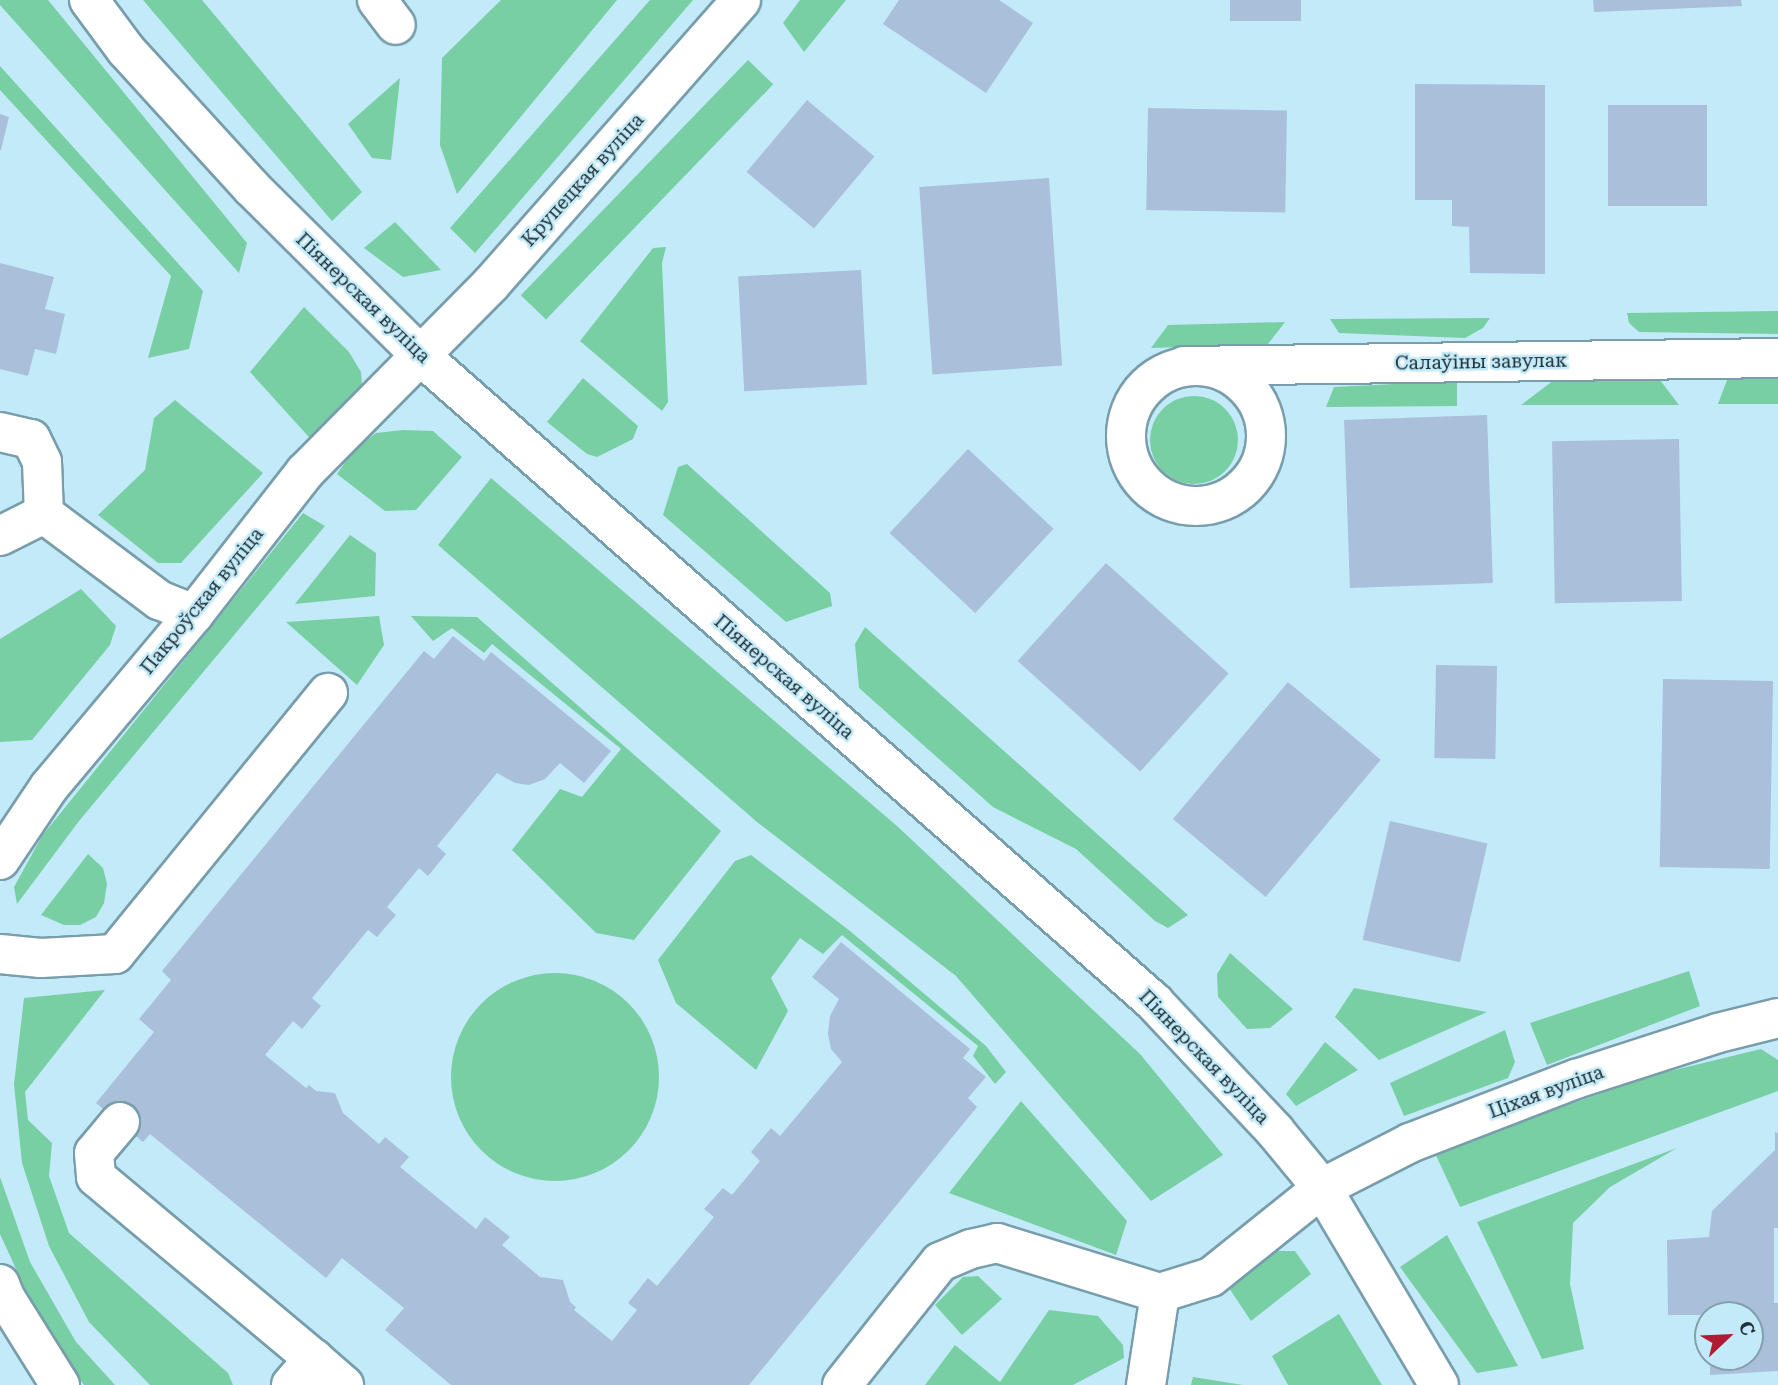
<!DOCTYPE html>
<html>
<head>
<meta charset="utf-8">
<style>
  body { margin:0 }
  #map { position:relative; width:1778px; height:1385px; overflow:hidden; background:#c3eaf9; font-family:"Roboto Serif",serif }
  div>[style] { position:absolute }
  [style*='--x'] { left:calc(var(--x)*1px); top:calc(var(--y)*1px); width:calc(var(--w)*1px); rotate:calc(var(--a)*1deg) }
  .green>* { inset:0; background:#77cfa3; transform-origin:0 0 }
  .round { border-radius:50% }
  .building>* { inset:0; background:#aabfda; transform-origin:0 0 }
  .roads { filter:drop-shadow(2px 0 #789dab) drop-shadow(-2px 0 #789dab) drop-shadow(0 2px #789dab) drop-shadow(0 -2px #789dab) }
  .minor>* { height:38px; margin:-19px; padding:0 19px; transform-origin:19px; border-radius:19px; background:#fff }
  .minor>.ring { margin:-19px; padding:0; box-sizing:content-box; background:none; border:38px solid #fff; border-radius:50% }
  span { translate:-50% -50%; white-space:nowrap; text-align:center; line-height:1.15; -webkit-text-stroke:5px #c3eaf9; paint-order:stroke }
  .street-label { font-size:19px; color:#202f35 }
  .north { position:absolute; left:1694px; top:1301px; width:70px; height:70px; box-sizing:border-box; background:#c3eaf9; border:2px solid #829fab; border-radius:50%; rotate:67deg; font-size:19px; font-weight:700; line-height:28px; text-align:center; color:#202f35 }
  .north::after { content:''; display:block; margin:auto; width:24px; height:32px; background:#af1b31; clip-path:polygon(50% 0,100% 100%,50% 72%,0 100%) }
</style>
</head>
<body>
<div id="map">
  <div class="green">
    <div style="clip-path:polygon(0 0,48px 0,247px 243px,239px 273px,0 5px)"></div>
    <div style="clip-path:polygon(143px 0,202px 0,362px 192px,332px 221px)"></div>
    <div style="clip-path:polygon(501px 0,617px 0,457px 194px,440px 145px,442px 58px)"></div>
    <div style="clip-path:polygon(650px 0,693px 0,475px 253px,450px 228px)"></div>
    <div style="clip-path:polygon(800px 0,846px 0,804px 52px,783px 23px)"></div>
    <div style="left:748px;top:60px;width:35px;height:327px;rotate:44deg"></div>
    <div style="clip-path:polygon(0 66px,203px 291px,189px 349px,148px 358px,171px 276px,0 90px)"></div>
    <div style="clip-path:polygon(400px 78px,391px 160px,372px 158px,348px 124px)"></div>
    <div style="clip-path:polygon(395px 222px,441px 270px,403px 277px,364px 248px)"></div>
    <div style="clip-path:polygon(666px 247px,662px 263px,668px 402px,662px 411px,580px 341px,653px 248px)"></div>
    <div style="clip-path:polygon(304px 307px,349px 352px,361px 372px,362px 386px,355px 404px,318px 447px,250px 372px)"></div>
    <div style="clip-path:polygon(1778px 311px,1778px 334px,1639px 332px,1629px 323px,1627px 313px)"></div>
    <div style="clip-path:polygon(1490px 318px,1483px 328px,1465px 338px,1339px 333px,1330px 319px)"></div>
    <div style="clip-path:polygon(1285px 322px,1268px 344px,1151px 348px,1168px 325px)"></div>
    <div style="clip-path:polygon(1778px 376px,1778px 404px,1718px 404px,1727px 380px)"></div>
    <div style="clip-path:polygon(583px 378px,638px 426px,633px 439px,597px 457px,587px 454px,547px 422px)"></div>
    <div style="clip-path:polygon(1554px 380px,1660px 380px,1679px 405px,1521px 405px)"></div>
    <div style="clip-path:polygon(1457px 381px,1457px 406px,1326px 407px,1334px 387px)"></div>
    <div class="round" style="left:1150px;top:396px;width:88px;height:88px"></div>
    <div style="clip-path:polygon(175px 400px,263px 473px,181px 563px,158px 563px,98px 515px,145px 470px,154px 418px)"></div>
    <div style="clip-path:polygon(403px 430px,433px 431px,462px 457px,416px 510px,385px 511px,337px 474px,353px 451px,376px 433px)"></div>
    <div style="clip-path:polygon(687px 464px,830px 593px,832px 606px,786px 622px,663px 515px,678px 467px)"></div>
    <div style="clip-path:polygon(491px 478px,897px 826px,1140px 1054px,1223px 1155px,1151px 1201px,956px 976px,757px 822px,438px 545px)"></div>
    <div style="clip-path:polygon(303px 513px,325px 526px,79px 821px,17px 904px,14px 887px,42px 836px)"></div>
    <div style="clip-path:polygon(350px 535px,376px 553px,375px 596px,295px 604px)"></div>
    <div style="clip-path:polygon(81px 589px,116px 626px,110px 645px,32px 740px,0 742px,0 639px)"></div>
    <div style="clip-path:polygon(379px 616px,384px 645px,357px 685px,286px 622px)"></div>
    <div style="clip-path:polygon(411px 616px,477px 617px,721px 831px,634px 940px,596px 933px,512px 850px,560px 789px,582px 797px,621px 749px,492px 644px,484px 653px,452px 628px,433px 641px)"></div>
    <div style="clip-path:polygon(865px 627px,1188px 915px,1168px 928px,1155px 921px,1076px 849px,993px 807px,859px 688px,855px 644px)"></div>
    <div style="clip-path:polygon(88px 854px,103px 868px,107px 884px,104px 903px,96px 917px,80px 925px,64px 925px,41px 915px)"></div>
    <div style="clip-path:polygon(751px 855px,850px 931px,986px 1046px,1006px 1072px,995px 1084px,973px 1056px,978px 1046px,842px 935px,823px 954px,800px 938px,771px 978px,788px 1011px,756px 1070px,676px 1003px,658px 960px,735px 861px)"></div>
    <div style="clip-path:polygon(1230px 953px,1293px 1009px,1270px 1028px,1247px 1029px,1218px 997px,1217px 974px)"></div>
    <div style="clip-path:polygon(1689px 971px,1700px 1006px,1547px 1065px,1530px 1023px)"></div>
    <div class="round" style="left:451px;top:973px;width:208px;height:208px"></div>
    <div style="clip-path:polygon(1354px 988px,1487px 1012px,1379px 1060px,1335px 1017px)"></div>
    <div style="clip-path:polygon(105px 990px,25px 1092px,28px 1120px,52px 1143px,49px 1176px,69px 1233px,228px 1373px,233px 1385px,150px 1385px,89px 1322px,49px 1246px,22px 1163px,14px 1084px,24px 998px)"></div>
    <div style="clip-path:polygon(1505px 1030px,1515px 1062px,1508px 1078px,1404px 1116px,1390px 1083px)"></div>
    <div style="clip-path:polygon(1325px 1042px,1358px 1070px,1296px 1106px,1286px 1094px)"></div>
    <div style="clip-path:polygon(1761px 1049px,1778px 1060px,1778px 1091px,1460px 1207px,1434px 1151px,1654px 1075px)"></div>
    <div style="clip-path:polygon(1021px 1101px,1127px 1221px,1116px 1255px,949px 1193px)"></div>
    <div style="clip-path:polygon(1677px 1148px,1610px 1187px,1573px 1223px,1570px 1284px,1584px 1349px,1542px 1359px,1477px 1222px)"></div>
    <div style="clip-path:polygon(0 1177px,30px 1262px,76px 1342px,115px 1385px,84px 1385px,44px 1330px,0 1234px)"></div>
    <div style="clip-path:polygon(1447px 1235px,1518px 1366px,1477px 1373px,1400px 1267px)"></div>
    <div style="clip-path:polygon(1277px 1251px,1295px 1251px,1311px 1274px,1251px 1321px,1229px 1288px)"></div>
    <div style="clip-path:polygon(978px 1276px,1002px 1299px,962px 1335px,935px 1305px,963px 1277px)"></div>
    <div style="clip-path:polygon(1049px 1310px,1098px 1316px,1123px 1345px,1124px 1358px,1073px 1385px,925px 1385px,955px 1345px,1000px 1382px)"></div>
    <div style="clip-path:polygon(1339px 1314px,1382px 1385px,1288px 1385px,1272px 1356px)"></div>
    <div style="clip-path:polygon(1193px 1377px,1243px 1385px,1191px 1385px)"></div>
  </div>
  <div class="building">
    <div style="clip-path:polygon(899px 0,999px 0,1033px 23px,986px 93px,883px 24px)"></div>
    <div style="left:1230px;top:0;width:71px;height:21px"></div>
    <div style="clip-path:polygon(1593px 0,1741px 0,1742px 6px,1594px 12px)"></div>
    <div style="clip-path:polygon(1415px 84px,1545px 85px,1545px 274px,1470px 273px,1469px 227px,1452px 226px,1452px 200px,1415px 200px)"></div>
    <div style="left:807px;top:100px;width:88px;height:94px;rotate:40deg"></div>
    <div style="left:1608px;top:105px;width:99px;height:101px"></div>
    <div style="left:1148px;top:108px;width:139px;height:102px;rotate:1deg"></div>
    <div style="clip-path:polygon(0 114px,9px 117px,1px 150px,0 150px)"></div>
    <div style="left:1049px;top:178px;width:188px;height:130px;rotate:86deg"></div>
    <div style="clip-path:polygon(0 263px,54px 277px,45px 309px,65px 314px,56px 354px,35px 349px,28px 376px,0 369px)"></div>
    <div style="left:861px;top:270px;width:115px;height:123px;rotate:87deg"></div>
    <div style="left:1487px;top:415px;width:168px;height:143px;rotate:88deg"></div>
    <div style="left:1679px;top:439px;width:162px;height:127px;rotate:89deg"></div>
    <div style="left:968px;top:449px;width:117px;height:115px;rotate:43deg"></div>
    <div style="left:1106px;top:563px;width:165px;height:132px;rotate:42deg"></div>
    <div style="clip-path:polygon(453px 636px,484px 661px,491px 652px,611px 751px,584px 783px,560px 763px,545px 779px,529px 785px,515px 783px,497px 773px,437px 846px,446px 854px,428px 876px,419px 868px,387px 907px,396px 915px,377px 937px,368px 930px,312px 998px,321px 1006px,302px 1029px,293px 1021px,265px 1055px,306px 1088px,309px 1085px,316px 1091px,335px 1093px,343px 1113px,379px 1144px,385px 1137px,409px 1157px,400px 1167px,476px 1229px,485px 1217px,510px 1237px,502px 1245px,540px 1277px,563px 1280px,570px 1302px,576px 1307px,574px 1310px,612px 1341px,637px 1310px,628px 1303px,648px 1278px,657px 1286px,714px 1217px,704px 1209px,723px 1188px,732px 1195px,760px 1161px,751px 1152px,771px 1128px,780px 1136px,842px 1062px,831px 1049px,828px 1034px,830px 1016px,839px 999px,812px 977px,841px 942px,970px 1049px,963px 1058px,986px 1077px,968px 1098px,977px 1107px,749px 1385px,451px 1385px,385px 1330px,404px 1308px,342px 1258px,326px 1278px,150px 1134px,143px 1142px,96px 1103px,154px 1032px,139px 1019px,171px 980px,162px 971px,424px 651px,434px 659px)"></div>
    <div style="left:1436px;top:665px;width:61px;height:93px;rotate:1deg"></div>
    <div style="left:1663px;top:679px;width:110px;height:188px;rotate:1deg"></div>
    <div style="left:1288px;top:682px;width:121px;height:179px;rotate:40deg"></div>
    <div style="left:1390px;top:821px;width:100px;height:122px;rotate:13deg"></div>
    <div style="clip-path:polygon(1775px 1132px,1778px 1133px,1778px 1228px,1774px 1228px,1774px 1303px,1778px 1303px,1778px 1371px,1710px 1375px,1710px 1357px,1750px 1357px,1750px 1315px,1668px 1315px,1667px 1240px,1709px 1237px,1712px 1211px,1775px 1150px)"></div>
  </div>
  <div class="roads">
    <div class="minor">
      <div style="--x:89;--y:0;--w:62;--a:53.5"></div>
      <div style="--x:126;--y:50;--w:187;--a:47.6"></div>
      <div style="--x:252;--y:188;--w:240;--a:44.8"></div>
      <div style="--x:422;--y:357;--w:976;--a:41.38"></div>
      <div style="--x:1154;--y:1002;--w:177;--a:46.8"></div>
      <div style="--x:1275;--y:1131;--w:74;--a:50.5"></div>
      <div style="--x:1322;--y:1188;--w:229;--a:59.3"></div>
      <div style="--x:377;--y:0;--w:31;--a:53"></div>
      <div class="ring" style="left:1126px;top:366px;width:102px;height:102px"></div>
      <div style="--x:1184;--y:366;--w:594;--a:-0.77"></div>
      <div style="--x:0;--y:432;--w:32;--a:13"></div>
      <div style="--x:31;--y:439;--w:25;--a:64"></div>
      <div style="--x:42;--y:462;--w:52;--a:87.8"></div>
      <div style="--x:0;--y:536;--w:49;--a:-26.6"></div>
      <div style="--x:44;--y:514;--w:144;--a:36.8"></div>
      <div style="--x:159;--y:600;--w:38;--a:22"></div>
      <div style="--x:0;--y:860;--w:88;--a:-56.1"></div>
      <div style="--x:49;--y:787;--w:226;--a:-50"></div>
      <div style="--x:194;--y:614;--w:180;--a:-52"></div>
      <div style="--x:305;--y:472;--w:264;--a:-45.3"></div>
      <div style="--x:491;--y:284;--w:378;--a:-48.6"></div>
      <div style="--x:0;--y:954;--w:41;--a:5.6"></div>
      <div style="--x:41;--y:958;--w:74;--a:-3.1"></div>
      <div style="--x:115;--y:954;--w:337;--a:-50.8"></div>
      <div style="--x:120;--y:1122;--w:40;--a:130"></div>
      <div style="--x:94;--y:1153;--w:24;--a:85"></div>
      <div style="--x:96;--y:1177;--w:284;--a:39.9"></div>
      <div style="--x:0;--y:1284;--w:14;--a:69"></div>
      <div style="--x:5;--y:1297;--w:104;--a:58"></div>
      <div style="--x:291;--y:1385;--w:35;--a:-49"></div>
      <div style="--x:314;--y:1359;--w:40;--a:41"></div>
      <div style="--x:842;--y:1385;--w:157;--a:-51.5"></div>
      <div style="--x:940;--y:1262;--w:34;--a:-23"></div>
      <div style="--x:971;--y:1249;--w:27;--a:-13"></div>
      <div style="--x:997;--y:1243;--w:170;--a:17.1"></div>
      <div style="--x:1160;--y:1293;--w:53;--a:-17.4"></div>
      <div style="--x:1211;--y:1277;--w:142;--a:-38.7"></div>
      <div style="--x:1322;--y:1188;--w:99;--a:-27.1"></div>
      <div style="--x:1410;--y:1143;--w:178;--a:-21.1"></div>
      <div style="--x:1576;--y:1079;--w:149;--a:-17.9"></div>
      <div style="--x:1718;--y:1033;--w:62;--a:-14"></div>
      <div style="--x:1146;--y:1385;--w:93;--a:-81.3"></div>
    </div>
  </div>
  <div class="street-label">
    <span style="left:583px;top:180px;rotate:-48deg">Крупецкая вуліца</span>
    <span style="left:363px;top:298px;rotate:44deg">Піянерская вуліца</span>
    <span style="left:1481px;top:362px;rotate:-1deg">Салаўіны завулак</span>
    <span style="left:202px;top:601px;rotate:-51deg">Пакроўская вуліца</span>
    <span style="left:784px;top:677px;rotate:41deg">Піянерская вуліца</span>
    <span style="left:1204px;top:1057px;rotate:46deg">Піянерская вуліца</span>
    <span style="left:1546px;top:1092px;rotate:-20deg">Ціхая вуліца</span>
  </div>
  <div class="north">С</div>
</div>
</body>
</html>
